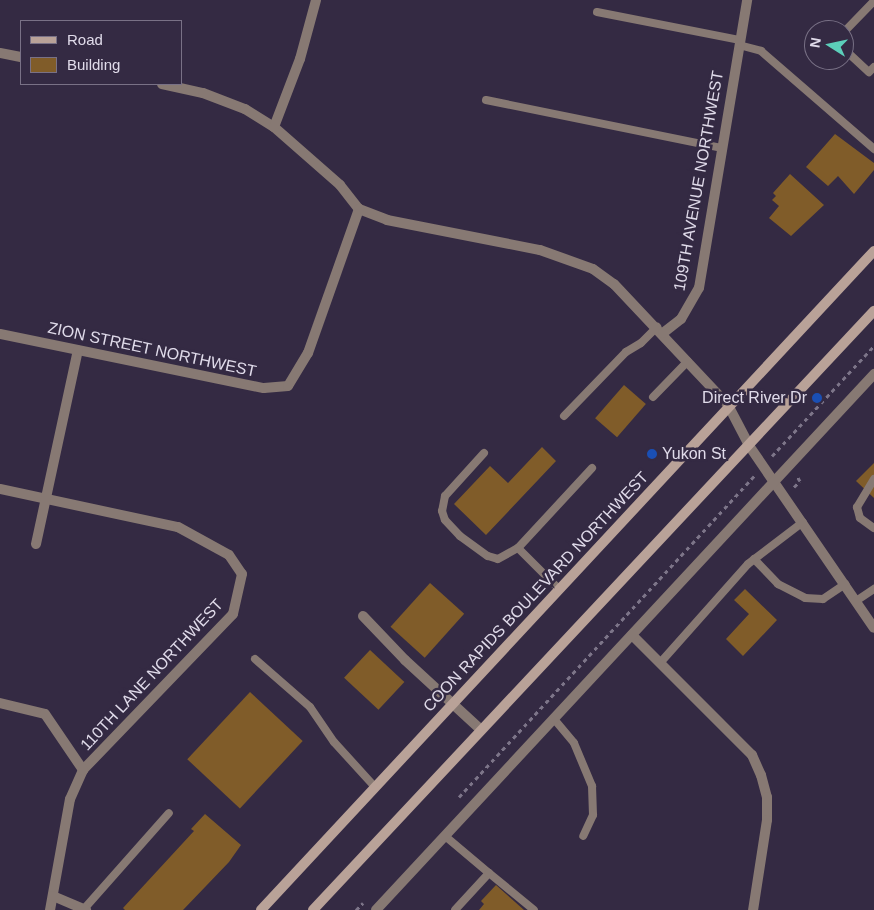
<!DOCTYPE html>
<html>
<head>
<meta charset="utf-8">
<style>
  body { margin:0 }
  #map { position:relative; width:874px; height:910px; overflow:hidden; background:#342a43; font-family:Arial,sans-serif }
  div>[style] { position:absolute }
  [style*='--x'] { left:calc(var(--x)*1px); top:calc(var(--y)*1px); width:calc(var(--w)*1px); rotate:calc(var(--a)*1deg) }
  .building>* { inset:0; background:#805c29; transform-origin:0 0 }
  .path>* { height:3px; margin-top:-1.5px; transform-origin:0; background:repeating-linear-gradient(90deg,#7d7589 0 4px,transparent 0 8px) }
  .service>* { height:8px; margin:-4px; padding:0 4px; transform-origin:4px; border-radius:4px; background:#877973 }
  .minor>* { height:10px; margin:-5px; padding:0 5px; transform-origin:5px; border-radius:5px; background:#877973 }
  .secondary>* { height:10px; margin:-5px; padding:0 5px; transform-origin:5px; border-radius:5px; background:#b9a298 }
  .dots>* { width:14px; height:14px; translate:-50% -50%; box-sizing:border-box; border:2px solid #342a43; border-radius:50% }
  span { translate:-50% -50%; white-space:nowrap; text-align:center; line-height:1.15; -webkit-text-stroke:5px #342a43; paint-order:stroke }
  .street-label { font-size:16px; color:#e0dbea }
  .poi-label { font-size:16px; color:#e0dbea }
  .right { translate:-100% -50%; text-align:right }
  .left { translate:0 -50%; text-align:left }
  .legend { position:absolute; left:20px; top:20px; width:162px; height:65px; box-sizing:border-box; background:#342a43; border:1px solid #797186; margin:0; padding:6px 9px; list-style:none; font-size:15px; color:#e0dbea }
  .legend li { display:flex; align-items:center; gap:10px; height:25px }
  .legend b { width:25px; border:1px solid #797186 }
  .north { position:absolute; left:804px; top:20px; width:50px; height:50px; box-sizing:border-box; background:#342a43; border:1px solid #797186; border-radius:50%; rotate:280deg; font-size:14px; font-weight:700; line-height:20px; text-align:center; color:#e0dbea }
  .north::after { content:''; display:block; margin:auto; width:18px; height:22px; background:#5cceba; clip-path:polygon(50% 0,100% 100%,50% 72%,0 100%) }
</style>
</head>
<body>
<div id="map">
  <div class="building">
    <div style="clip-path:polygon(835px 134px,874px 163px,874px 170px,854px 194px,838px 176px,828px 186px,806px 167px)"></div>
    <div style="clip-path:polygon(790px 174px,824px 205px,791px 236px,769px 218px,779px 206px,772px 200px,776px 196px,773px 193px)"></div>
    <div style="left:624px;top:385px;width:29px;height:44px;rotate:41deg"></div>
    <div style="clip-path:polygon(542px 447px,556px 461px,486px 535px,454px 504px,490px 466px,508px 483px)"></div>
    <div style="clip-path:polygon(874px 463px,874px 498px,856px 481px)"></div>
    <div style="left:430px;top:583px;width:46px;height:59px;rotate:42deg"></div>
    <div style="clip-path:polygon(745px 589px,777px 620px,743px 656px,726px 639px,749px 614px,734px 600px)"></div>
    <div style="left:370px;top:650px;width:47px;height:38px;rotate:43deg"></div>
    <div style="left:250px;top:692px;width:72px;height:92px;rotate:43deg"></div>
    <div style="clip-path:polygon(205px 814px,241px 845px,229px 862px,183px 910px,125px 910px,123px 908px,194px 831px,191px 829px)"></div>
    <div style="clip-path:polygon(496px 885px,524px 910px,479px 910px,484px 904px,481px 901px)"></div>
  </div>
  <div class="path">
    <div style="--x:772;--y:456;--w:150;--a:-47.2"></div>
    <div style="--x:794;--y:487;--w:8;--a:-45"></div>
    <div style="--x:800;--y:481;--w:6;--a:-121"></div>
    <div style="--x:459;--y:797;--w:436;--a:-47.4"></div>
    <div style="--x:356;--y:910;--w:10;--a:-45"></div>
  </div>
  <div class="service">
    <div style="--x:597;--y:12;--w:146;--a:11.1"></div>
    <div style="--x:844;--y:32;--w:43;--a:-45.9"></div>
    <div style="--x:739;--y:45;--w:23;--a:15"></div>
    <div style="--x:761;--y:51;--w:150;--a:40.9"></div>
    <div style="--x:844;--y:49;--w:34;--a:43"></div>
    <div style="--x:869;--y:72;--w:7;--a:-45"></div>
    <div style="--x:486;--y:100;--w:240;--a:11.5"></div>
    <div style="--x:653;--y:397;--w:50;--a:-45.8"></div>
    <div style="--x:564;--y:416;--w:89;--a:-45.9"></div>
    <div style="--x:626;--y:352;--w:17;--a:-31"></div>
    <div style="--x:641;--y:343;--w:23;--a:-45"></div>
    <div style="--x:484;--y:453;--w:58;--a:132.2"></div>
    <div style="--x:445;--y:496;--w:15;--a:101"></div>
    <div style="--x:442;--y:511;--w:9;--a:72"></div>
    <div style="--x:445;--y:520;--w:22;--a:47"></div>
    <div style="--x:460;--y:536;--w:34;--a:36"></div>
    <div style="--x:488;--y:556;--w:10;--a:17"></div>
    <div style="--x:498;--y:559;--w:23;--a:-29"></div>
    <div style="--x:874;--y:479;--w:33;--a:121"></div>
    <div style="--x:857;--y:507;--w:11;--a:75"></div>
    <div style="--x:860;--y:518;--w:17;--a:36"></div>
    <div style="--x:754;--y:559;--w:35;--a:46"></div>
    <div style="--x:778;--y:584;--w:30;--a:27"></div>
    <div style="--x:805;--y:598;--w:18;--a:3"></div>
    <div style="--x:823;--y:599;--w:27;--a:-34"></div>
    <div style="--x:559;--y:589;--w:58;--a:-135"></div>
    <div style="--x:518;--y:548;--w:109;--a:-47.2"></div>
    <div style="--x:856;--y:601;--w:22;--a:-34"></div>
    <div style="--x:255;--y:659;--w:73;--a:41.1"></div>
    <div style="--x:310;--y:707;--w:42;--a:55.6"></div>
    <div style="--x:334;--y:742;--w:61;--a:47.7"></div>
    <div style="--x:660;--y:663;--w:132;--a:-48.4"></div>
    <div style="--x:748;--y:564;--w:69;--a:-37.4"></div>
    <div style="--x:554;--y:719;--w:31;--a:50"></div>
    <div style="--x:574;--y:743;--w:47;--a:67.3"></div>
    <div style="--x:592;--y:786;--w:29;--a:88"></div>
    <div style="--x:593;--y:815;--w:23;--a:115"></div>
    <div style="--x:445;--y:836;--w:57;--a:40.1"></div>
    <div style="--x:489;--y:873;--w:50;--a:132.6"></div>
    <div style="--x:489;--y:873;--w:58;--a:39.4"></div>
    <div style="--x:84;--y:909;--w:128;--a:-48.5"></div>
  </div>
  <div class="minor">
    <div style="--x:0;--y:53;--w:21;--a:11"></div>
    <div style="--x:162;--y:84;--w:42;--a:12.4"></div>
    <div style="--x:203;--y:93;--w:45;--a:20.9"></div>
    <div style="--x:245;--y:109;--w:34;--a:32"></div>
    <div style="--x:274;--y:127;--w:88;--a:41.3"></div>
    <div style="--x:340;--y:185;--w:31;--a:52"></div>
    <div style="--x:359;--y:209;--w:30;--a:21"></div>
    <div style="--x:387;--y:220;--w:156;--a:11.1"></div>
    <div style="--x:540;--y:250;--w:56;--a:19.7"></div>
    <div style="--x:593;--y:269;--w:26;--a:36"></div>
    <div style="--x:614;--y:284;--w:166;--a:46.7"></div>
    <div style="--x:728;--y:405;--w:47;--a:62.4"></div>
    <div style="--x:750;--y:447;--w:219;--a:55.6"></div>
    <div style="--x:274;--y:127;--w:73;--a:-69.1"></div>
    <div style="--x:300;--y:59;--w:61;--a:-74.8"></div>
    <div style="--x:663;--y:333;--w:23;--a:-38"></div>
    <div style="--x:681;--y:319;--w:36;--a:-60"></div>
    <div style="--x:699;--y:288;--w:292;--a:-80.5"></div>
    <div style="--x:0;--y:334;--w:269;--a:11.6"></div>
    <div style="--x:264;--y:388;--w:24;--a:-5"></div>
    <div style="--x:288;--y:386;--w:39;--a:-59"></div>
    <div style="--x:308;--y:353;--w:153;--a:-70.5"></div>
    <div style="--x:0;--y:489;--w:182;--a:12.1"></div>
    <div style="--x:178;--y:527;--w:58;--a:28.8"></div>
    <div style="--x:229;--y:555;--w:23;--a:56"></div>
    <div style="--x:242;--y:574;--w:41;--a:102.7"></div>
    <div style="--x:233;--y:614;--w:216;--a:133.9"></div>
    <div style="--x:83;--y:770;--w:32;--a:114"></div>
    <div style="--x:70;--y:799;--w:113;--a:100.2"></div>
    <div style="--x:36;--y:544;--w:198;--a:-77.8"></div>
    <div style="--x:363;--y:616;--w:61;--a:46.3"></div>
    <div style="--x:405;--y:660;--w:102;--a:42.6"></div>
    <div style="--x:632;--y:635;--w:170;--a:45"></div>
    <div style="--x:752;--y:755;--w:22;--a:66"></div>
    <div style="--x:761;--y:775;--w:23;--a:75"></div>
    <div style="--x:767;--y:797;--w:23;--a:90"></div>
    <div style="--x:767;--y:820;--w:91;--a:98.8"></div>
    <div style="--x:0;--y:703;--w:46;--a:13.7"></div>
    <div style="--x:45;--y:714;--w:68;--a:55.8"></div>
    <div style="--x:53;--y:896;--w:36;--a:23"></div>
    <div style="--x:376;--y:910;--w:732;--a:-47.1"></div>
  </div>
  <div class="secondary">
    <div style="--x:261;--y:910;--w:900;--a:-47.07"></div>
    <div style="--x:313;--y:910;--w:821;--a:-46.88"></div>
  </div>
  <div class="dots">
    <div style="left:817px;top:398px;background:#1a4fb4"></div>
    <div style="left:652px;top:454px;background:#1a4fb4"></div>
  </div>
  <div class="street-label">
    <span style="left:699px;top:181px;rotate:-80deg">109TH AVENUE NORTHWEST</span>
    <span style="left:152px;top:350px;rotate:12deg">ZION STREET NORTHWEST</span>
    <span style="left:536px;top:592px;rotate:-47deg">COON RAPIDS BOULEVARD NORTHWEST</span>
    <span style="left:152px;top:675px;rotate:-47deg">110TH LANE NORTHWEST</span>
  </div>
  <div class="poi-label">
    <span class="right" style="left:807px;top:398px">Direct River Dr</span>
    <span class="left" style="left:662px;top:454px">Yukon St</span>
  </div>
  <ul class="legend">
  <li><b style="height:6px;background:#b9a298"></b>Road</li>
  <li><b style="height:14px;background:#805c29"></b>Building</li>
  </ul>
  <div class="north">N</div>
</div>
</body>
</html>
